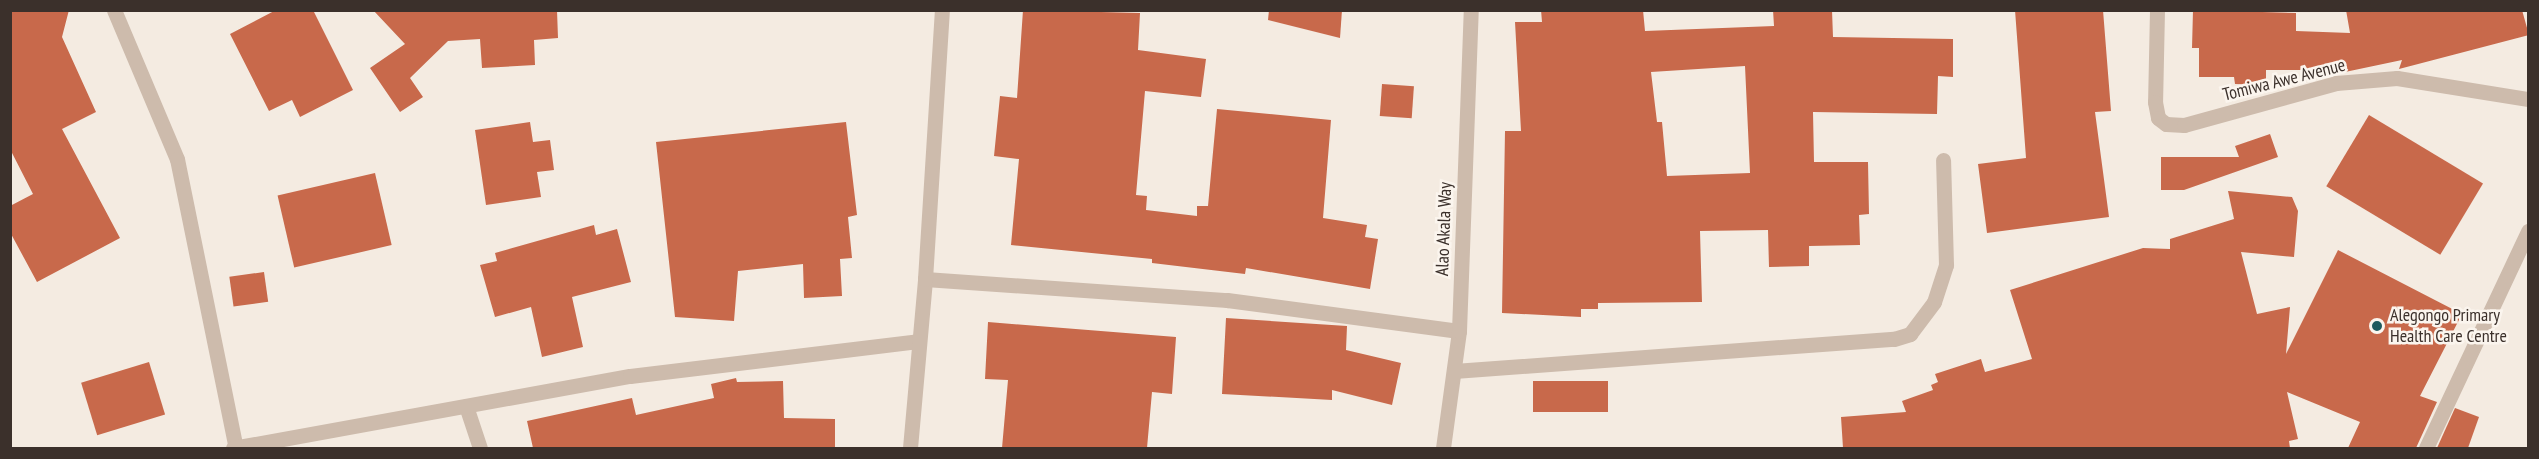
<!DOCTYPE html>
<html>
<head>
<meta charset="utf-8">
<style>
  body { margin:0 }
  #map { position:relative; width:2539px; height:459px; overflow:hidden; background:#f4ebe1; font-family:"PT Sans Narrow",sans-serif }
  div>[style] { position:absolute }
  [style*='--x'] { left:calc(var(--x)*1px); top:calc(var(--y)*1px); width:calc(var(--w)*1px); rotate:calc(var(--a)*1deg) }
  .building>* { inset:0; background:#c8694b; transform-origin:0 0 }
  .minor>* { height:15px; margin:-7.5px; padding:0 7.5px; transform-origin:7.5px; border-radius:7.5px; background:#cdbbac }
  .dots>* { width:16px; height:16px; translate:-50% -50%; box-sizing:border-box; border:3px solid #fbf5ee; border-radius:50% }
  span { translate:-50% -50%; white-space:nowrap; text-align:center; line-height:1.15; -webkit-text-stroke:5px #fbf5ee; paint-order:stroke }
  .street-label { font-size:18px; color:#3b302b }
  .poi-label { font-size:18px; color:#3b302b }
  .left { translate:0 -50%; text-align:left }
  .frame { position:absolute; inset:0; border:12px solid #3b302b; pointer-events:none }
</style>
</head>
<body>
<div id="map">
  <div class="building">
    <div style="clip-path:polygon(10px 10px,69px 10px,62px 37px,96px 112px,62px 129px,120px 238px,37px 282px,10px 232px,10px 206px,33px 194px,10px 149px)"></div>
    <div style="clip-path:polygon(276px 10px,313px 10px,353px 90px,300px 117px,292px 100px,269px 111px,230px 34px)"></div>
    <div style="clip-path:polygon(373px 10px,557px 10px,558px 38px,534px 40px,535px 65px,482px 68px,480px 39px,448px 41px,410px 78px,423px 97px,400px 112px,370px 68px,405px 44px)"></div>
    <div style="clip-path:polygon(1023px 10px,1140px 13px,1138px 50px,1206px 59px,1201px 97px,1145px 91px,1136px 195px,1147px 196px,1146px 210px,1197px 216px,1197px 206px,1208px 206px,1217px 109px,1331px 120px,1323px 218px,1367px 225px,1365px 237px,1378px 239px,1370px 289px,1246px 268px,1245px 274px,1152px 263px,1152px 259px,1011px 245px,1019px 159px,994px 156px,1000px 96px,1017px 98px)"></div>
    <div style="clip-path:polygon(1269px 10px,1342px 10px,1340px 38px,1268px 20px)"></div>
    <div style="clip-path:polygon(evenodd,1541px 10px,1643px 10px,1645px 31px,1774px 26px,1773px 10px,1832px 10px,1833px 37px,1953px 39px,1953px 77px,1938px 76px,1937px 114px,1813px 112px,1814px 162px,1868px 162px,1869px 214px,1859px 215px,1860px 245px,1809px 246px,1809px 266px,1769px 267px,1768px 230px,1700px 231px,1702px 302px,1598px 303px,1598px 309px,1581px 309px,1581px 317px,1502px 313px,1505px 131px,1521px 131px,1515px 22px,1542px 22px,1541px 10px,1745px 66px,1750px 173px,1667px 176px,1662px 122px,1657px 122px,1651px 72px,1745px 66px)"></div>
    <div style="clip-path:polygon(2015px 10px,2103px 10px,2111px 111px,2095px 112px,2109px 217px,1987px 233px,1978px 164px,2026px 158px)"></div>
    <div style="clip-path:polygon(2193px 10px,2296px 13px,2296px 31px,2350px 33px,2346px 10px,2522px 10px,2529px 35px,2399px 69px,2402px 60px,2326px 76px,2325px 70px,2266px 70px,2266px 85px,2235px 84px,2234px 77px,2199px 77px,2199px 48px,2192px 48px)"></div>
    <div style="left:1382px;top:84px;width:32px;height:32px;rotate:4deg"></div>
    <div style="left:2369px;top:115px;width:133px;height:83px;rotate:31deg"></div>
    <div style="clip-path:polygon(530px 122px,533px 142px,550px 140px,554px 170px,537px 172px,541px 197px,486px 205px,475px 130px)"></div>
    <div style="clip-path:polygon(846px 122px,857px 215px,848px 217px,852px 258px,840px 259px,842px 296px,804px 298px,803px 264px,738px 271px,734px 321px,675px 317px,656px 142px)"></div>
    <div style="clip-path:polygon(2270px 134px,2278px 157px,2184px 190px,2161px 190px,2161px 157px,2239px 157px,2235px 146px)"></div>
    <div style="left:375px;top:173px;width:74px;height:100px;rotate:77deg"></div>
    <div style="clip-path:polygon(2228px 191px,2292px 197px,2298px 211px,2294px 257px,2241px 252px,2257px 314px,2290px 307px,2286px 354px,2338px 250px,2462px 314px,2420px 396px,2437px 402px,2416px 448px,2348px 448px,2360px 422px,2287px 392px,2298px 439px,2289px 441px,2290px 448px,1843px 448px,1841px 417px,1906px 412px,1902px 401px,1933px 390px,1931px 385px,1938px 382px,1935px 374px,1981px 359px,1985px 372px,2032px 359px,2010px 290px,2143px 248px,2170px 249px,2170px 239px,2234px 219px)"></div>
    <div style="clip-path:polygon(594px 225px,596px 235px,617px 229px,631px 282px,572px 297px,583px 347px,542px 357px,531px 307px,495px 317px,480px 265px,497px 261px,495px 253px)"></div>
    <div style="left:264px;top:272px;width:30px;height:35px;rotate:82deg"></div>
    <div style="clip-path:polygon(1226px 318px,1347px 326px,1346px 350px,1401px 363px,1392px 405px,1332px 390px,1332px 400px,1222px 394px)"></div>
    <div style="clip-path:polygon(988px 322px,1176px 337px,1172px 394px,1152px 392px,1147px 448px,1002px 448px,1008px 380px,985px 379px)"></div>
    <div style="left:149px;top:362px;width:55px;height:71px;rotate:73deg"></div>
    <div style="clip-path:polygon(736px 378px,737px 382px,783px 381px,784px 418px,835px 419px,835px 448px,533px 448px,527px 421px,632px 398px,636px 415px,714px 398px,711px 384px)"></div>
    <div style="left:1608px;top:381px;width:31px;height:75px;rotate:90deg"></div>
    <div style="clip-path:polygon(2455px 408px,2479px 417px,2468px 448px,2437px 448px)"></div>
  </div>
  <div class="minor">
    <div style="--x:114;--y:10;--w:162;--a:67.1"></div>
    <div style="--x:177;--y:159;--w:295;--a:78.5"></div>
    <div style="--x:2157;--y:10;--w:92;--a:91.2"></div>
    <div style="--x:2155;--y:102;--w:16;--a:79"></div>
    <div style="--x:2158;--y:118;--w:10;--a:37"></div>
    <div style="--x:2166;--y:124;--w:18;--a:3"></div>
    <div style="--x:2184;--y:125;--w:158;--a:-15.4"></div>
    <div style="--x:2336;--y:83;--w:61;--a:-4.7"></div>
    <div style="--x:2397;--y:78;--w:133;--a:9.1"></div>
    <div style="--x:925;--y:279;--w:303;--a:4"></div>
    <div style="--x:1227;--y:300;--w:234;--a:7.6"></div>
    <div style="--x:1454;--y:371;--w:441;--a:-4.2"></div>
    <div style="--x:1894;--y:339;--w:17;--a:-17"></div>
    <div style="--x:1910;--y:334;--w:40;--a:-53"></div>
    <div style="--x:1934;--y:302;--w:39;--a:-72"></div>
    <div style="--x:1946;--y:265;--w:105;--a:-91.6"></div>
    <div style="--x:466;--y:406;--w:44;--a:71.6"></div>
    <div style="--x:233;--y:448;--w:403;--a:-10.3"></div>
    <div style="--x:630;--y:376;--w:290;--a:-6.9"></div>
    <div style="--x:910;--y:448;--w:170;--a:-84.9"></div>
    <div style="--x:925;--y:279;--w:270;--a:-86.4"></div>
    <div style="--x:1443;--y:448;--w:118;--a:-82.2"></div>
    <div style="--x:1459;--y:331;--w:321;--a:-87.9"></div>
    <div style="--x:2426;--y:448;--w:240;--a:-64.8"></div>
  </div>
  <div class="dots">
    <div style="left:2377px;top:326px;background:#1f5a5e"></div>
  </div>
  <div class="street-label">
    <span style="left:2284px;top:80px;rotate:-14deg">Tomiwa Awe Avenue</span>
    <span style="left:1444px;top:229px;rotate:-88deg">Alao Akala Way</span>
  </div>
  <div class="poi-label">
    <span class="left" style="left:2390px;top:326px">Alegongo Primary<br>Health Care Centre</span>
  </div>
  <div class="frame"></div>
</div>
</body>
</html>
